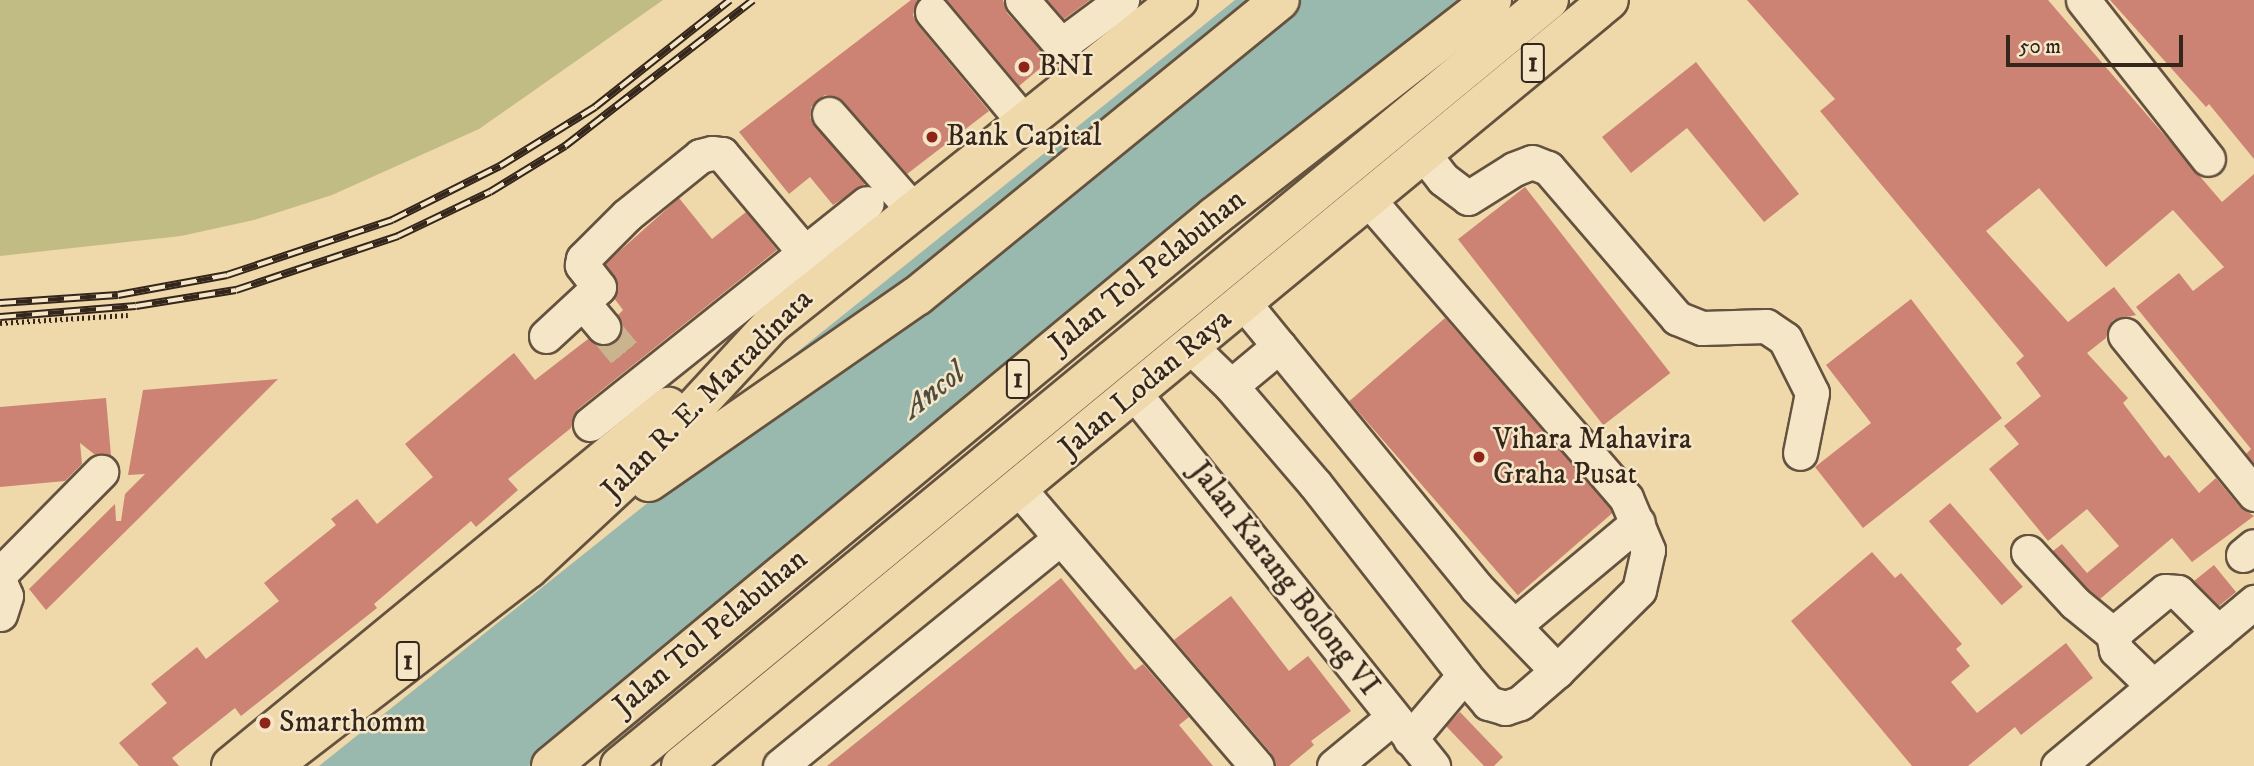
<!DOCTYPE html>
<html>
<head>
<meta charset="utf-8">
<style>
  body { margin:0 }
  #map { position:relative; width:2254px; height:766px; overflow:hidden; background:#efd8aa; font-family:"IM FELL DW Pica",serif }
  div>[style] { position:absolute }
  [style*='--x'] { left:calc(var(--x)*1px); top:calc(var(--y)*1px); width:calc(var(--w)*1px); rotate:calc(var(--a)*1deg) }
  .green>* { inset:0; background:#c1bc84 }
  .water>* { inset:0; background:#9ab9ae }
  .building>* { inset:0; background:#cd8374; transform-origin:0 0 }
  .minor-tunnel>* { height:33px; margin-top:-16.5px; transform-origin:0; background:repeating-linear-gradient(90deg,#cab48d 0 33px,transparent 0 50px) }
  .path>* { height:4.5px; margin-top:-2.25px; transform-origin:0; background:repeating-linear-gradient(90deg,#35261b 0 2px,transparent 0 5.5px) }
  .roads { filter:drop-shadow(2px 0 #64523f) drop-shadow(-2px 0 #64523f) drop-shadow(0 2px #64523f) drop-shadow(0 -2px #64523f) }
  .minor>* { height:33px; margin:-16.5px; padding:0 16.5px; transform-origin:16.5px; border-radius:16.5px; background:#f5e6c8 }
  .highway>* { height:38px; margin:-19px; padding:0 19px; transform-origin:19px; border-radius:19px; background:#efd8aa }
  .rail>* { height:8px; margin-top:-4px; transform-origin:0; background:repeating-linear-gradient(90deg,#f5e6c8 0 16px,#35261b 0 32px); box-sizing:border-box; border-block:2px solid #35261b }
  .dots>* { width:19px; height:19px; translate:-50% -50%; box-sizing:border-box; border:4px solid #f5e6c8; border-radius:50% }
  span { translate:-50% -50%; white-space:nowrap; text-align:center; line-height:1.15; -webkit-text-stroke:5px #f5e6c8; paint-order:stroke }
  .shield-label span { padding:2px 5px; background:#f5e6c8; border:2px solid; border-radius:5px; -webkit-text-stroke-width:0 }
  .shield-label { font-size:28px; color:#35261b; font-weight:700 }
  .poi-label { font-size:30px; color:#35261b }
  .left { translate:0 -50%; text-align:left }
  .street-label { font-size:30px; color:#35261b }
  .water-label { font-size:32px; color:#4e4b40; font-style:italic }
  .scale { position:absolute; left:2006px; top:35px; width:177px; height:32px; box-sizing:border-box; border:4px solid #35261b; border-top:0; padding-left:9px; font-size:21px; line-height:24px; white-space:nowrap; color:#35261b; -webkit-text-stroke:5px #f5e6c8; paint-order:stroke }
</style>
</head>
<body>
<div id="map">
  <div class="green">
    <div style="clip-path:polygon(0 0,663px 0,479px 129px,332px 195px,254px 220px,181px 236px,0 256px)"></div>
  </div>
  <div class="water">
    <div style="clip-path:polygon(1235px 0,1460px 0,529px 766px,319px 766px,665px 489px,791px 357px)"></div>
  </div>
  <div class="building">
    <div style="clip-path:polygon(911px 0,918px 0,913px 15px,917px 24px,989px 111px,907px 174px,843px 101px,825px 95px,811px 107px,810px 118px,865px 184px,833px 205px,810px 177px,789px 194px,739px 132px)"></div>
    <div style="clip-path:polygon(947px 0,1003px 0,1007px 13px,1050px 60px,1019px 86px)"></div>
    <div style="clip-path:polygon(1047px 0,1090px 0,1064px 19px)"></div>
    <div style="clip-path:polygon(1747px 0,2048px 0,2222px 202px,2254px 174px,2254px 463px,2246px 454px,2251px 449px,2136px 307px,2179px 273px,2193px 291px,2224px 267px,2173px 210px,2106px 267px,2039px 188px,1986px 231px,2068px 322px,2114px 287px,2136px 315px,2113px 320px,2106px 338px,2087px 353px,2128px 398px,2123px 403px,2165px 458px,2169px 455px,2199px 493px,2216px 478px,2239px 506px,2254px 516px,2192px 562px,2172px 538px,2100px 599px,2088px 589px,2053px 551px,2062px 544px,2087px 573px,2119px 546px,2087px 509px,2048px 541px,1989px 469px,2019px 444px,2004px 426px,2041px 396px,2016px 363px,2024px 356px,1820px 111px,1835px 99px)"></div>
    <div style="clip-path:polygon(2110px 0,2254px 0,2254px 159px,2209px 104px,2206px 107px)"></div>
    <div style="clip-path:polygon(1696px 62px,1799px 194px,1764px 222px,1687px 128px,1631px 173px,1602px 137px)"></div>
    <div style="left:1525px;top:187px;width:236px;height:85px;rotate:52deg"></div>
    <div style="clip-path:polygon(679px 198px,712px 239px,746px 212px,777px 250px,578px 409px,571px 428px,508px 479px,518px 490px,476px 527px,471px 521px,374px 604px,377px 608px,241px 716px,235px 708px,172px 758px,179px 766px,139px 766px,119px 743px,167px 703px,151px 684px,197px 647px,206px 659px,279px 601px,264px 583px,336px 525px,331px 519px,357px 499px,377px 524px,433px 477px,405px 444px,514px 353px,535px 380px,588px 339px,606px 346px,616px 341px,622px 324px,618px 315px,623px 310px,614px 298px,618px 283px,605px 264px)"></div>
    <div style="clip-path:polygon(1911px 299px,2002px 418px,1863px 528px,1815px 467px,1871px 423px,1826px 365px)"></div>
    <div style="left:1445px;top:318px;width:257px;height:127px;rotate:49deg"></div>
    <div style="clip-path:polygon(278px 379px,135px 522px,46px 610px,29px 589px,115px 504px,116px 521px,121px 521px,125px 494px,145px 474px,128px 475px,143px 390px)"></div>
    <div style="clip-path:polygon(106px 398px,111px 456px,94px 454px,80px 443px,82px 464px,65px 481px,0 487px,0 407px)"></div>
    <div style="left:1950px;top:503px;width:111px;height:28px;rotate:49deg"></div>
    <div style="clip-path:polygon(1872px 552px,1895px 578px,1901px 573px,1962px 644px,1956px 649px,1970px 666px,1951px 682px,1977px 713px,2066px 643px,2093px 678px,2021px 735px,2015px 727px,1968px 766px,1912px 766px,1791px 621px)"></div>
    <div style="clip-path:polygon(2214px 565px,2236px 592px,2219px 606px,2194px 581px)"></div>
    <div style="clip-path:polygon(1061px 578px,1135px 670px,1143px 664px,1189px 717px,1179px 725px,1213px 766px,827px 766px)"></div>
    <div style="clip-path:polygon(1231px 596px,1289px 671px,1308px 656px,1351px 711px,1311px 741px,1314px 745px,1289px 766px,1275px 766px,1271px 753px,1174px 640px)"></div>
    <div style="clip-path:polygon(1460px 712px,1503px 757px,1494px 766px,1484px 766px,1446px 726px)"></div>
  </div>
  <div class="minor-tunnel">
    <div style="--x:603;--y:327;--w:60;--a:50.4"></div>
  </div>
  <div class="path">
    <div style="--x:0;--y:323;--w:128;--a:-3.6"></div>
  </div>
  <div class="roads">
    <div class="minor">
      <div style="--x:1022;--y:0;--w:60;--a:49.1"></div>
      <div style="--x:1061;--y:45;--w:76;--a:-36.4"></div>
      <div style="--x:2083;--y:0;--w:202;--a:51.8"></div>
      <div style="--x:932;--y:12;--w:143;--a:50.1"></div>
      <div style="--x:829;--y:114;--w:129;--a:48.8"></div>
      <div style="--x:1422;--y:152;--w:34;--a:52"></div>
      <div style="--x:1443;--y:179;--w:31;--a:37"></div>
      <div style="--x:1468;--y:198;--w:54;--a:-32.2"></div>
      <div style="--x:1514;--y:169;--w:19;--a:-21"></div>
      <div style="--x:1532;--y:162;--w:17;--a:21"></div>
      <div style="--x:1548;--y:168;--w:198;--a:49.3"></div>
      <div style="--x:1677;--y:318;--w:27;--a:22"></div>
      <div style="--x:1702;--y:328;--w:64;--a:-1.8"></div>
      <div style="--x:1766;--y:326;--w:23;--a:34"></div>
      <div style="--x:1785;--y:339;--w:60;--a:63.4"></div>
      <div style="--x:1812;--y:393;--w:61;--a:101.3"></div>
      <div style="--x:1243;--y:302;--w:57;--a:50.7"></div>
      <div style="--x:1279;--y:346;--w:62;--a:140.2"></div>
      <div style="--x:1231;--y:386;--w:129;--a:49.4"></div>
      <div style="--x:1315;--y:484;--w:242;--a:52"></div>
      <div style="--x:1464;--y:675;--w:37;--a:49"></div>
      <div style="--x:1488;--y:703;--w:18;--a:16"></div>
      <div style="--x:1505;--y:708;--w:16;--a:-18"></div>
      <div style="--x:1520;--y:703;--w:49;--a:-40.9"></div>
      <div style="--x:584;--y:304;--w:30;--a:50"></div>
      <div style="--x:2125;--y:335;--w:205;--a:50.9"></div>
      <div style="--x:546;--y:336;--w:72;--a:-42.8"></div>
      <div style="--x:599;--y:287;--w:28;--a:-128"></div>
      <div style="--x:582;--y:265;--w:6;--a:-81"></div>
      <div style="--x:583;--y:259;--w:62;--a:-45"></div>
      <div style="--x:627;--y:215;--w:94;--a:-38.9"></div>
      <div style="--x:700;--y:156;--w:12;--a:-14"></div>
      <div style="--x:712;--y:153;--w:10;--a:6"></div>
      <div style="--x:722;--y:154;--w:163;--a:50"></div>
      <div style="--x:1190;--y:346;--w:57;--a:44.3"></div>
      <div style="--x:1279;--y:346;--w:311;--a:50.7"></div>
      <div style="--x:1476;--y:587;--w:117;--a:46"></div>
      <div style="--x:1557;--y:671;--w:115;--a:-44.6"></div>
      <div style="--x:1639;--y:590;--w:41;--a:-77.3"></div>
      <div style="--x:1648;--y:550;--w:56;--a:-112.9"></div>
      <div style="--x:1626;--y:498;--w:396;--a:-130.8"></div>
      <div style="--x:1135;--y:394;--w:477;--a:51.3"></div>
      <div style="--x:590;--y:424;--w:354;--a:-38.6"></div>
      <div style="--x:1019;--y:489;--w:365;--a:49.4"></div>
      <div style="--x:2028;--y:552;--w:69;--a:47.3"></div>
      <div style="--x:2075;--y:603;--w:49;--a:39.2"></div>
      <div style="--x:2113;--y:634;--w:16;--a:79"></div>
      <div style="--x:2116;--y:650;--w:52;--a:44.2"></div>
      <div style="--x:2243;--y:555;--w:14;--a:-39"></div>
      <div style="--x:0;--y:574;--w:144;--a:-45.3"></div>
      <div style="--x:0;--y:582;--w:15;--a:67"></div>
      <div style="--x:6;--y:596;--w:19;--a:108"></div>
      <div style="--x:1515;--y:625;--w:160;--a:-39.9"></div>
      <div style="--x:2113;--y:634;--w:67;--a:-39.6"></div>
      <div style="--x:2165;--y:591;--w:13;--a:4"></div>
      <div style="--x:2178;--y:592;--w:57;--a:45"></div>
      <div style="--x:1410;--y:739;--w:84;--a:-49.8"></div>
      <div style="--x:780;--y:766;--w:360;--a:-39.1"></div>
      <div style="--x:1334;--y:766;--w:75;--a:-39.6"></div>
      <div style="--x:2058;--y:766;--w:256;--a:-39.9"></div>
    </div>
    <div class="highway">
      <div style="--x:649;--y:482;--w:326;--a:-34.8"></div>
      <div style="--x:917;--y:296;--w:468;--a:-39.2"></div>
      <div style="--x:231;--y:766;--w:566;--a:-39.4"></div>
      <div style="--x:272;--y:766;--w:323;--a:-37.6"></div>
      <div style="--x:528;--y:569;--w:171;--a:-42.9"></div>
      <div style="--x:653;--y:453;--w:174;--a:-47.3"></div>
      <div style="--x:771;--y:325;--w:521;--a:-38.61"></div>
      <div style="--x:551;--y:766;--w:862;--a:-39.64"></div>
      <div style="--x:1215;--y:216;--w:351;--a:-37.9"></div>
      <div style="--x:620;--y:766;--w:1204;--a:-39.51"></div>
      <div style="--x:681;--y:766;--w:1203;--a:-39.54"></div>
    </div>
  </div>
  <div class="rail">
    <div style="--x:0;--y:303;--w:118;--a:-3.9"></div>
    <div style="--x:118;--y:295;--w:111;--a:-10.4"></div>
    <div style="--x:227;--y:275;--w:174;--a:-18.4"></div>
    <div style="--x:392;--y:220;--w:121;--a:-26.6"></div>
    <div style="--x:500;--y:166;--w:112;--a:-31.8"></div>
    <div style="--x:595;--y:107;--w:172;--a:-38.4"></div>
    <div style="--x:0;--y:317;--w:136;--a:-4.6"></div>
    <div style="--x:136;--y:306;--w:101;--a:-9.1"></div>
    <div style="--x:236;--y:290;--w:171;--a:-18.4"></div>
    <div style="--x:398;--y:236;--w:102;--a:-25.6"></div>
    <div style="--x:490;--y:192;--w:88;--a:-31.5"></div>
    <div style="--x:565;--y:146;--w:238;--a:-37.8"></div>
  </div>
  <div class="dots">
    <div style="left:1024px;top:67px;background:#8f2418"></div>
    <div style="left:932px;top:137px;background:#8f2418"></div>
    <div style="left:1479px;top:457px;background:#8f2418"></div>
    <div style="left:265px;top:723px;background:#8f2418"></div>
  </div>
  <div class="shield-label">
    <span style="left:1533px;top:63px">1</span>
    <span style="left:1018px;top:379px">1</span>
    <span style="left:408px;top:661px">1</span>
  </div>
  <div class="poi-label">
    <span class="left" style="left:1038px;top:67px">BNI</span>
    <span class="left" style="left:946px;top:137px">Bank Capital</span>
    <span class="left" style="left:1493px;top:457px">Vihara Mahavira<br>Graha Pusat</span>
    <span class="left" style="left:279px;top:723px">Smarthomm</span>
  </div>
  <div class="street-label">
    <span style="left:1148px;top:272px;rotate:-39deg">Jalan Tol Pelabuhan</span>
    <span style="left:1146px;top:384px;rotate:-40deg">Jalan Lodan Raya</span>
    <span style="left:708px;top:395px;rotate:-45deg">Jalan R. E. Martadinata</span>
    <span style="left:1284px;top:579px;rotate:52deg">Jalan Karang Bolong VI</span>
    <span style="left:711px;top:633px;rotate:-40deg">Jalan Tol Pelabuhan</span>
  </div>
  <div class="water-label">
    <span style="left:934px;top:391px;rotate:-38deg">Ancol</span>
  </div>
  <div class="scale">50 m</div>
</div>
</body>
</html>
